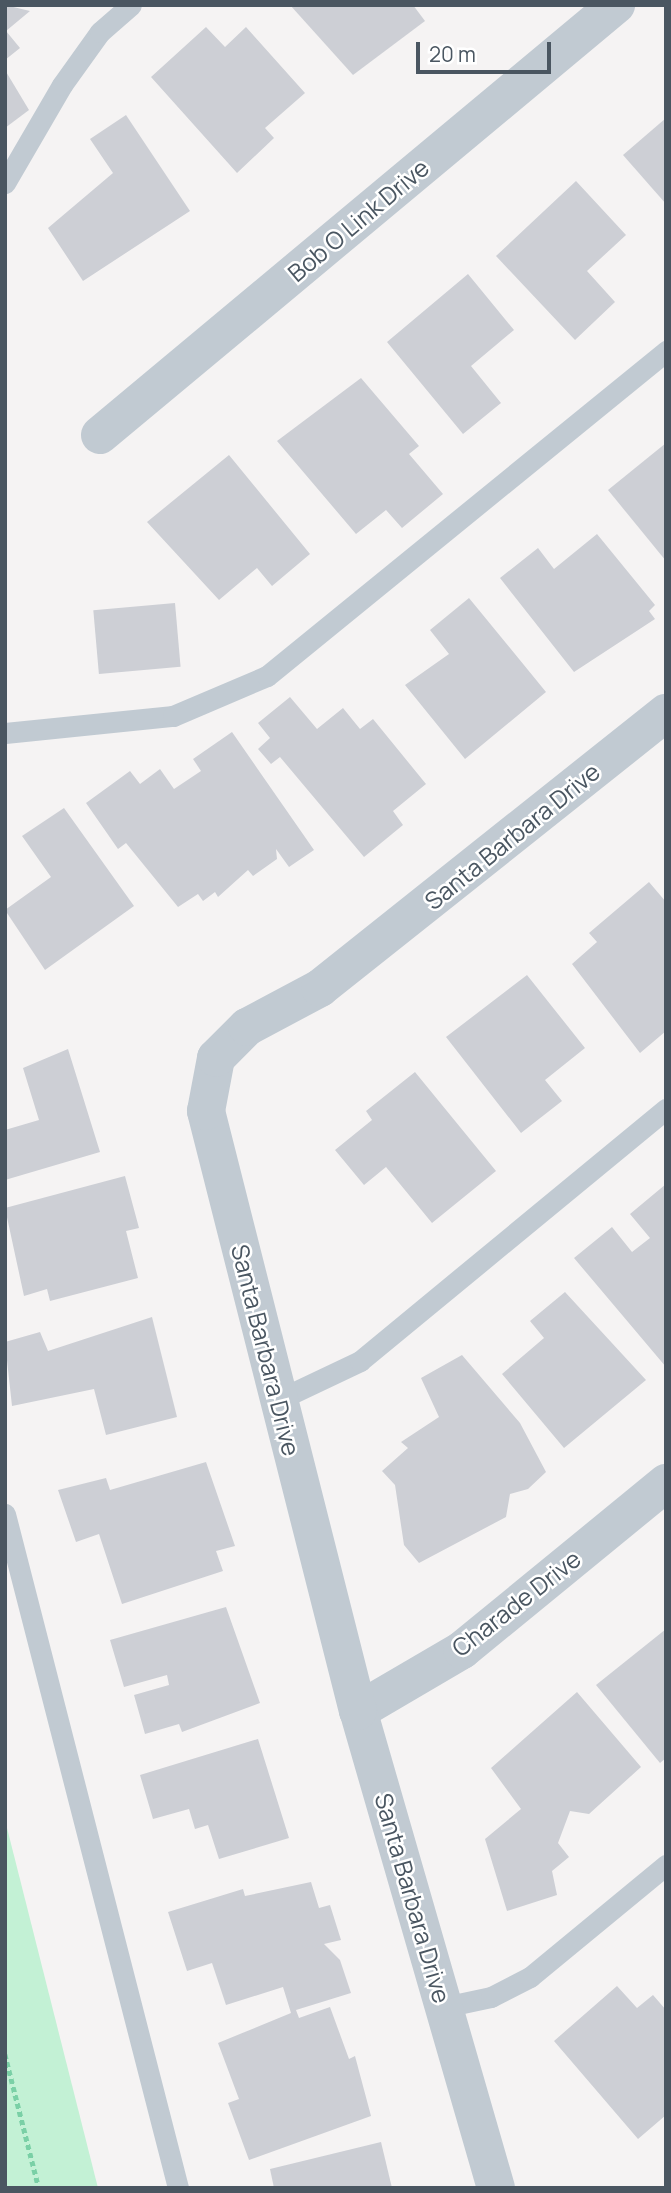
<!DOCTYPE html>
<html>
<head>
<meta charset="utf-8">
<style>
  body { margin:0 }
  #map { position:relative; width:671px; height:2193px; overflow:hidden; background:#f5f3f3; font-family:Manrope,sans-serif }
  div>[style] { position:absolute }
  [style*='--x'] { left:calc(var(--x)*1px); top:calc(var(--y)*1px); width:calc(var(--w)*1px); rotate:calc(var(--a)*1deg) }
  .green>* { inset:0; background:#c3f1d5 }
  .building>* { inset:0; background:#cdcfd5; transform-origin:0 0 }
  .path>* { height:4.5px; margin-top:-2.25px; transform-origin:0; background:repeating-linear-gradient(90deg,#7ad0a6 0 5px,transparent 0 8.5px) }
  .service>* { height:21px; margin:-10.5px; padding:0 10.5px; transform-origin:10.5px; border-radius:10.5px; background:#c1cad2 }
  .minor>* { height:38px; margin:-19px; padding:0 19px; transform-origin:19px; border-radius:19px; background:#c1cad2 }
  span { translate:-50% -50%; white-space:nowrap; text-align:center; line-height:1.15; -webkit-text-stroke:5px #fff; paint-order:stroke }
  .street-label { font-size:24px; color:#4a5661 }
  .frame { position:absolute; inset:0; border:7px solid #4a5661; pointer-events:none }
  .scale { position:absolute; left:416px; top:42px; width:135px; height:32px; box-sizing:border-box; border:4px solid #4a5661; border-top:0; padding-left:9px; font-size:21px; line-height:24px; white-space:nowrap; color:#4a5661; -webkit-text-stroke:5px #fff; paint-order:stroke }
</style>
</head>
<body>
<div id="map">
  <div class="green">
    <div style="clip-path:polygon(5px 1820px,98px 2188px,5px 2188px)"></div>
  </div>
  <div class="building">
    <div style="clip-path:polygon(5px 5px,30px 11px,6px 31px,20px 48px,5px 60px)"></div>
    <div style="clip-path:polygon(290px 5px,413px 5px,425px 21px,353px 75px)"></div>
    <div style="clip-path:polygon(206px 27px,225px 47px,246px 27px,305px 93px,265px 128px,274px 138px,237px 173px,151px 77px)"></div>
    <div style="clip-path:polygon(5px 70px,29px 110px,5px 128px)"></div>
    <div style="clip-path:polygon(126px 115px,190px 211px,83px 281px,48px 228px,113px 173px,90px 139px)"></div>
    <div style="clip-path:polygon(666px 118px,666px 204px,623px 155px)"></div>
    <div style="clip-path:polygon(576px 181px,626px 235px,587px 271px,615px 302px,575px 340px,496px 256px)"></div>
    <div style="clip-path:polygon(468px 274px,514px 330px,471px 366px,501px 403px,463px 434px,387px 342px)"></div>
    <div style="clip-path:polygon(361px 378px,419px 446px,409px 454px,443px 494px,402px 528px,386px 510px,356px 534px,277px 441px)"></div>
    <div style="clip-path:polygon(666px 443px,666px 561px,608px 490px)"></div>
    <div style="clip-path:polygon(229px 455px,310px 554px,272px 586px,257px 568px,219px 600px,147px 522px)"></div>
    <div style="clip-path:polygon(597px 534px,655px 605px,649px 611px,655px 619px,574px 672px,500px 578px,538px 548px,554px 569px)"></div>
    <div style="clip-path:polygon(469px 598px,546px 692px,465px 759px,405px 685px,449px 654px,430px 630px)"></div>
    <div style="left:175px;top:603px;width:64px;height:82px;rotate:85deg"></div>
    <div style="clip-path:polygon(290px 697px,317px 729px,343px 708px,360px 729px,373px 719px,426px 784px,393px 811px,403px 825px,364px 857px,280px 757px,271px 764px,258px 749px,270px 738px,258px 723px)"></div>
    <div style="clip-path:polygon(232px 732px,314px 850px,289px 867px,276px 849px,277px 859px,253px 876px,248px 870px,218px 897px,215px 892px,203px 901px,198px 894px,178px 907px,126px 843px,118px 849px,86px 803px,130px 771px,140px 784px,160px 769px,174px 789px,201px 771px,193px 759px)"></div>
    <div style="clip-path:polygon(64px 808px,134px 906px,45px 970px,5px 910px,51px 877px,22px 836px)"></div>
    <div style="clip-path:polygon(649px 882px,666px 902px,666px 1031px,640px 1053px,572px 964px,597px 942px,589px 933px)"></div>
    <div style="clip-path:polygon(527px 975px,585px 1048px,545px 1080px,562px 1101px,521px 1133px,446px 1037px)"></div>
    <div style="clip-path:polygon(68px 1049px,100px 1152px,5px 1180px,5px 1130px,39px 1120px,23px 1068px)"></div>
    <div style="clip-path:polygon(415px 1072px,496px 1171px,432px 1223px,386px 1167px,364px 1185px,335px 1150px,372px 1120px,366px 1111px)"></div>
    <div style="clip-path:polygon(125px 1176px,139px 1228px,126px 1231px,138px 1278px,50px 1301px,47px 1289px,24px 1296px,5px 1208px)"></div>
    <div style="clip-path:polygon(666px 1184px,666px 1367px,574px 1258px,612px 1227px,632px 1252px,650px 1238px,630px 1214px)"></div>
    <div style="clip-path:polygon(565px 1292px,646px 1380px,564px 1448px,502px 1374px,544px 1338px,530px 1321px)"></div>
    <div style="clip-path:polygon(152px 1317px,177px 1417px,106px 1435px,94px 1389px,12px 1406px,5px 1342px,40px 1332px,48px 1351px)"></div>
    <div style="clip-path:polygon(462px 1355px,520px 1423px,546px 1472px,528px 1489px,510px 1494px,506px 1517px,419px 1563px,404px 1545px,395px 1485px,382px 1471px,408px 1448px,401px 1442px,439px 1417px,421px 1378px)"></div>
    <div style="clip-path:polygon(206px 1462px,235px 1546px,216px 1551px,223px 1571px,122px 1604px,99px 1534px,76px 1542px,58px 1490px,106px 1478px,110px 1490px)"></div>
    <div style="clip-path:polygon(226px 1607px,260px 1703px,182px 1732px,179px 1724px,145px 1734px,134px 1695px,169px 1685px,167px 1675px,124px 1687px,110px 1640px)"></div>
    <div style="clip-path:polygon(666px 1629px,666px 1758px,660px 1763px,596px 1685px)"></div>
    <div style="clip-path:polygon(577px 1692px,641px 1767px,589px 1814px,570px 1811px,558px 1843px,569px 1857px,552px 1871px,557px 1895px,507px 1911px,485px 1839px,521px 1809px,491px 1768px)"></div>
    <div style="clip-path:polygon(258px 1739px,289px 1838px,219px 1859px,208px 1825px,195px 1829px,189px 1809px,153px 1819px,140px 1775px)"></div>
    <div style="clip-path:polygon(311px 1882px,319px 1908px,330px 1905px,341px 1940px,324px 1944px,340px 1960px,351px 1993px,296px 2010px,299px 2018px,330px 2007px,349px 2059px,355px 2056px,371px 2116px,249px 2160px,228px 2103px,239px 2099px,218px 2043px,291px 2013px,283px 1987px,226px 2005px,212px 1963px,187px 1971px,168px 1912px,243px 1889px,245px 1896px)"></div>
    <div style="clip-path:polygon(617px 1986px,637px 2008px,653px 1995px,666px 2010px,666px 2115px,638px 2139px,554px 2041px)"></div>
    <div style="clip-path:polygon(381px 2142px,392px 2188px,274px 2188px,270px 2169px)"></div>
  </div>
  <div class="path">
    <div style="--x:5;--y:2054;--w:138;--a:75.8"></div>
  </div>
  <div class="service">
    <div style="--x:5;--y:183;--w:113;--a:-59.8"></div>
    <div style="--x:62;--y:85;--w:65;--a:-54.4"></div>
    <div style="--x:100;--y:32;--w:41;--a:-41.1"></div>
    <div style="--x:5;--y:733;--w:169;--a:-5.8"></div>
    <div style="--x:173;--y:716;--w:102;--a:-23.1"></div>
    <div style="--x:267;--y:676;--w:515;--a:-39.16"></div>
    <div style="--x:278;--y:1400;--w:91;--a:-25.4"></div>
    <div style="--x:360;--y:1361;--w:396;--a:-39.5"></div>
    <div style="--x:5;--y:1514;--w:696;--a:75.6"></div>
    <div style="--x:444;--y:2007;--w:48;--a:-12"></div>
    <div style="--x:491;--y:1997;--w:44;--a:-27.1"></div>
    <div style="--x:530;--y:1977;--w:176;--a:-39.5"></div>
  </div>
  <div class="minor">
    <div style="--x:100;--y:435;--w:672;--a:-39.81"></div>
    <div style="--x:358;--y:1711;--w:121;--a:-30.4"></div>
    <div style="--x:462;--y:1650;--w:264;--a:-39.3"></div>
    <div style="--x:496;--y:2188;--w:497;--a:-106.1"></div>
    <div style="--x:358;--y:1711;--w:619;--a:-104.22"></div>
    <div style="--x:206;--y:1111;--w:54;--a:-79.3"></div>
    <div style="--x:216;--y:1058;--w:44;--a:-45"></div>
    <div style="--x:247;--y:1027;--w:83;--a:-28.1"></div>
    <div style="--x:320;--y:988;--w:442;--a:-38.5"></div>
  </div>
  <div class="street-label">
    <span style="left:358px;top:220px;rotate:-40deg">Bob O Link Drive</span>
    <span style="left:512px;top:836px;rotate:-39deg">Santa Barbara Drive</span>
    <span style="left:266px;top:1350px;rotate:76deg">Santa Barbara Drive</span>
    <span style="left:516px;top:1603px;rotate:-38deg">Charade Drive</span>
    <span style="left:413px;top:1898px;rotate:74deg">Santa Barbara Drive</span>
  </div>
  <div class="frame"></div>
  <div class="scale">20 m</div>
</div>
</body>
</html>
